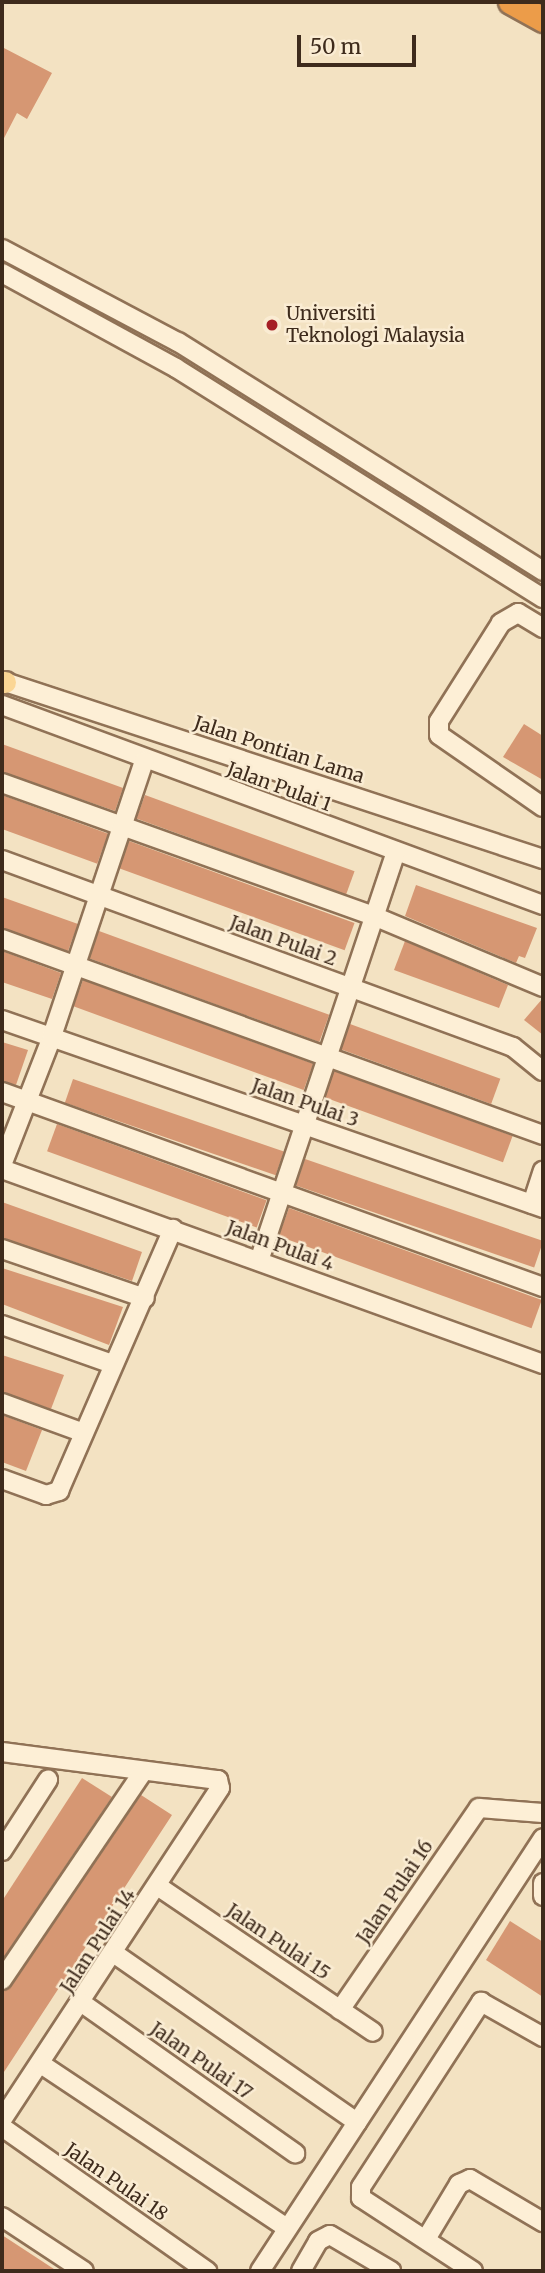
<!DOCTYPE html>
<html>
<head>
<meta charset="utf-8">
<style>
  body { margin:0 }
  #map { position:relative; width:545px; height:2273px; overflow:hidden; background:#f3e2c2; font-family:Merriweather,serif }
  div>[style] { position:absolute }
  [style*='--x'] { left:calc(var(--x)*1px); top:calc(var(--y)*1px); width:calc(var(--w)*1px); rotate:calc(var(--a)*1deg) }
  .building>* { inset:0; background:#d69773; transform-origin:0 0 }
  .roads { filter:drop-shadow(2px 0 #907256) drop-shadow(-2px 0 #907256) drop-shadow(0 2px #907256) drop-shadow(0 -2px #907256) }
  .minor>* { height:18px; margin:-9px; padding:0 9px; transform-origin:9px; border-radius:9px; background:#fdefd6 }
  .major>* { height:21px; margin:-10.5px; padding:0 10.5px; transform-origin:10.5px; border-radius:10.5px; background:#fbd695 }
  .highway>* { height:24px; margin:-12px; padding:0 12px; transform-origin:12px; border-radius:12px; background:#ec9c49 }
  .dots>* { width:19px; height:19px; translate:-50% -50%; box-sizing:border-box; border:4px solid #faecd3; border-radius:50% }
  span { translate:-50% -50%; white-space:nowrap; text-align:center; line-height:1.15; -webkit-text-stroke:5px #faecd3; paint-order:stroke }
  .poi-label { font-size:19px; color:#3e2b1c }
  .left { translate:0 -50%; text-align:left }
  .street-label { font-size:19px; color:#3e2b1c }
  .frame { position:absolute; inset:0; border:4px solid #3e2b1c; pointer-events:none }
  .scale { position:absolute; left:297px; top:35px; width:119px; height:32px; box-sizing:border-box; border:4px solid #3e2b1c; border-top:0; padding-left:9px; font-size:21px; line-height:24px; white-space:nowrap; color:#3e2b1c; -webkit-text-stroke:5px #faecd3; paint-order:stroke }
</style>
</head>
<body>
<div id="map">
  <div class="building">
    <div style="clip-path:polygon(2px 47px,52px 73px,27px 119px,17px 113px,2px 142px)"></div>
    <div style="clip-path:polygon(524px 724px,543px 736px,543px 780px,503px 757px)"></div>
    <div style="clip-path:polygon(2px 744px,123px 788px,115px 811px,2px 772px)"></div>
    <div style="left:2px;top:795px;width:113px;height:32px;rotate:20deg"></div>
    <div style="left:145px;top:795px;width:223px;height:25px;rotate:20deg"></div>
    <div style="left:129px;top:841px;width:240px;height:29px;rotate:20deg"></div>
    <div style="clip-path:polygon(416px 885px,537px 928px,525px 958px,519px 956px,516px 963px,405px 916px)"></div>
    <div style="clip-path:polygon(2px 897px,78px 924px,68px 951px,2px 928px)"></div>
    <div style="left:99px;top:931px;width:245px;height:29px;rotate:20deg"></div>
    <div style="clip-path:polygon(405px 941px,508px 985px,499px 1008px,394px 970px)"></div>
    <div style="clip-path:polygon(2px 951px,61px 973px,52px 999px,2px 982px)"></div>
    <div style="left:83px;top:980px;width:245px;height:28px;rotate:20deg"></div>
    <div style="clip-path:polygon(543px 998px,543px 1035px,524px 1020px)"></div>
    <div style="left:350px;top:1024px;width:160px;height:27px;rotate:20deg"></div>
    <div style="clip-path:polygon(2px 1042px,28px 1050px,16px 1085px,2px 1081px)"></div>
    <div style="left:334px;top:1071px;width:190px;height:28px;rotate:20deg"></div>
    <div style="left:73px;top:1079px;width:223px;height:25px;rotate:19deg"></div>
    <div style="left:57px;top:1124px;width:223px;height:29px;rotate:20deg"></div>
    <div style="left:305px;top:1159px;width:252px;height:28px;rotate:19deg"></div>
    <div style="clip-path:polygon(2px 1202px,142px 1252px,132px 1281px,2px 1238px)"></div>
    <div style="left:289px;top:1208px;width:269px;height:30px;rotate:20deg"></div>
    <div style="clip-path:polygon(2px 1268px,123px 1307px,109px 1345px,2px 1304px)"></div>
    <div style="clip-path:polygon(2px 1355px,64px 1375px,51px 1409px,2px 1392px)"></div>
    <div style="clip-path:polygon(2px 1415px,42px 1430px,26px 1471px,2px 1462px)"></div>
    <div style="clip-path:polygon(82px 1778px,112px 1797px,2px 1960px,2px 1901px)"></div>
    <div style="clip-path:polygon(141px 1795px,172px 1815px,2px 2075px,2px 1991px,11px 1986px)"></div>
    <div style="clip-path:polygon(510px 1921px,543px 1942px,543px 1997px,486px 1960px)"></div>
    <div style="clip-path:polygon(2px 2235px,57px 2271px,2px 2271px)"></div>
  </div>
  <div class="roads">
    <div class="minor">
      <div style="--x:2;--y:249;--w:199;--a:27.9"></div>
      <div style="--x:178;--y:342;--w:431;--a:32.1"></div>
      <div style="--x:2;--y:273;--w:198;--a:28.6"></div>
      <div style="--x:176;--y:368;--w:433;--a:32.1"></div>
      <div style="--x:543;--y:628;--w:29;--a:-149"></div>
      <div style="--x:518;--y:613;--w:20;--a:150"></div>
      <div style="--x:501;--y:623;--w:116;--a:122.3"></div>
      <div style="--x:439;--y:721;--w:14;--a:90"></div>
      <div style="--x:439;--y:735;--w:126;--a:34.7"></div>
      <div style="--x:2;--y:681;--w:570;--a:18.21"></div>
      <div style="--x:2;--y:705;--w:577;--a:20.29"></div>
      <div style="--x:2;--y:783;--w:397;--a:19.7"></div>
      <div style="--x:376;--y:917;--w:181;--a:22.7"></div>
      <div style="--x:2;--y:860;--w:544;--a:20.1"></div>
      <div style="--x:513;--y:1047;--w:38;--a:39"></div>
      <div style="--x:2;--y:939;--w:575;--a:19.92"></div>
      <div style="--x:2;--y:1020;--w:573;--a:19.16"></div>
      <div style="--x:2;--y:1092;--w:575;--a:19.82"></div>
      <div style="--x:2;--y:1165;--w:135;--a:-68.7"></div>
      <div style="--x:51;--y:1039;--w:293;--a:-71.5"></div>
      <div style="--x:2;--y:1169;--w:575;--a:19.82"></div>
      <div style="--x:532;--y:1204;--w:35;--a:-72"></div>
      <div style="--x:2;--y:1249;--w:151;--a:18.9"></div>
      <div style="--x:259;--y:1261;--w:432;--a:-71.5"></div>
      <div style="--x:2;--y:1325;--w:117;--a:19.5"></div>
      <div style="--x:2;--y:1403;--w:87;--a:20.1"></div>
      <div style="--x:2;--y:1479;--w:47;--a:20"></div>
      <div style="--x:46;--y:1495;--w:14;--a:-17"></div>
      <div style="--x:59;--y:1491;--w:286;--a:-66.5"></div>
      <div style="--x:2;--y:1752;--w:218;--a:7.4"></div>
      <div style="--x:218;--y:1780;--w:8;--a:76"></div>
      <div style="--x:220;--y:1788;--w:397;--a:123.3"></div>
      <div style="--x:2;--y:1851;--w:85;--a:-57.1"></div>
      <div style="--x:543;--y:1883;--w:13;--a:90"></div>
      <div style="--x:159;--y:1887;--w:258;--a:34.1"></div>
      <div style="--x:115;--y:1954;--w:295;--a:34.8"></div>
      <div style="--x:2;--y:1980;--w:251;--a:-55.9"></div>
      <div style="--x:82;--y:2003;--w:261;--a:35.2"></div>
      <div style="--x:340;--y:2010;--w:245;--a:-55.5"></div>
      <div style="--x:479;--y:1808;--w:64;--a:4.5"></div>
      <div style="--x:41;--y:2064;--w:296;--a:33.7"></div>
      <div style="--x:2;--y:2127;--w:251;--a:35.1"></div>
      <div style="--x:2;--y:2217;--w:98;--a:33.4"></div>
      <div style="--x:426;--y:2239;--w:64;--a:-59"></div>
      <div style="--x:459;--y:2184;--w:12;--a:-24"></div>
      <div style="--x:470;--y:2179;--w:85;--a:30.5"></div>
      <div style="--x:260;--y:2271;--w:517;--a:-56.83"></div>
      <div style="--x:301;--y:2271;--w:34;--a:-60"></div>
      <div style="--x:318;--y:2241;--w:13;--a:-27"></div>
      <div style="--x:330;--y:2235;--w:71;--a:30.5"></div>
      <div style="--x:473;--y:2271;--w:134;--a:-146.9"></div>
      <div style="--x:361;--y:2198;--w:11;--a:-90"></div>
      <div style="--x:361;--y:2187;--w:221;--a:-57"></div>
      <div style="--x:481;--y:2002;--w:71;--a:29.4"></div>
    </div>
    <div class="major">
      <div style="--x:2;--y:682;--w:3;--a:0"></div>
    </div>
    <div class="highway">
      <div style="--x:511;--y:2;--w:37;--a:29"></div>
    </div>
  </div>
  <div class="dots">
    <div style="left:272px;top:325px;background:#a61f26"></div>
  </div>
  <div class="poi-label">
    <span class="left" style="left:286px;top:325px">Universiti<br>Teknologi Malaysia</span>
  </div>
  <div class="street-label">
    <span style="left:279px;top:750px;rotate:18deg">Jalan Pontian Lama</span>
    <span style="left:279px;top:787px;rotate:20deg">Jalan Pulai 1</span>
    <span style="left:283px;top:941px;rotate:20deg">Jalan Pulai 2</span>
    <span style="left:305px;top:1103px;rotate:19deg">Jalan Pulai 3</span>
    <span style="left:280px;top:1246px;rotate:20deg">Jalan Pulai 4</span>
    <span style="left:395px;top:1892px;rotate:-56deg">Jalan Pulai 16</span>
    <span style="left:98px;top:1941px;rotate:-57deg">Jalan Pulai 14</span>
    <span style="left:278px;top:1942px;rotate:34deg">Jalan Pulai 15</span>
    <span style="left:201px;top:2061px;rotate:35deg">Jalan Pulai 17</span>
    <span style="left:116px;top:2182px;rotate:35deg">Jalan Pulai 18</span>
  </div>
  <div class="frame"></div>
  <div class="scale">50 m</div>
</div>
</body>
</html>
